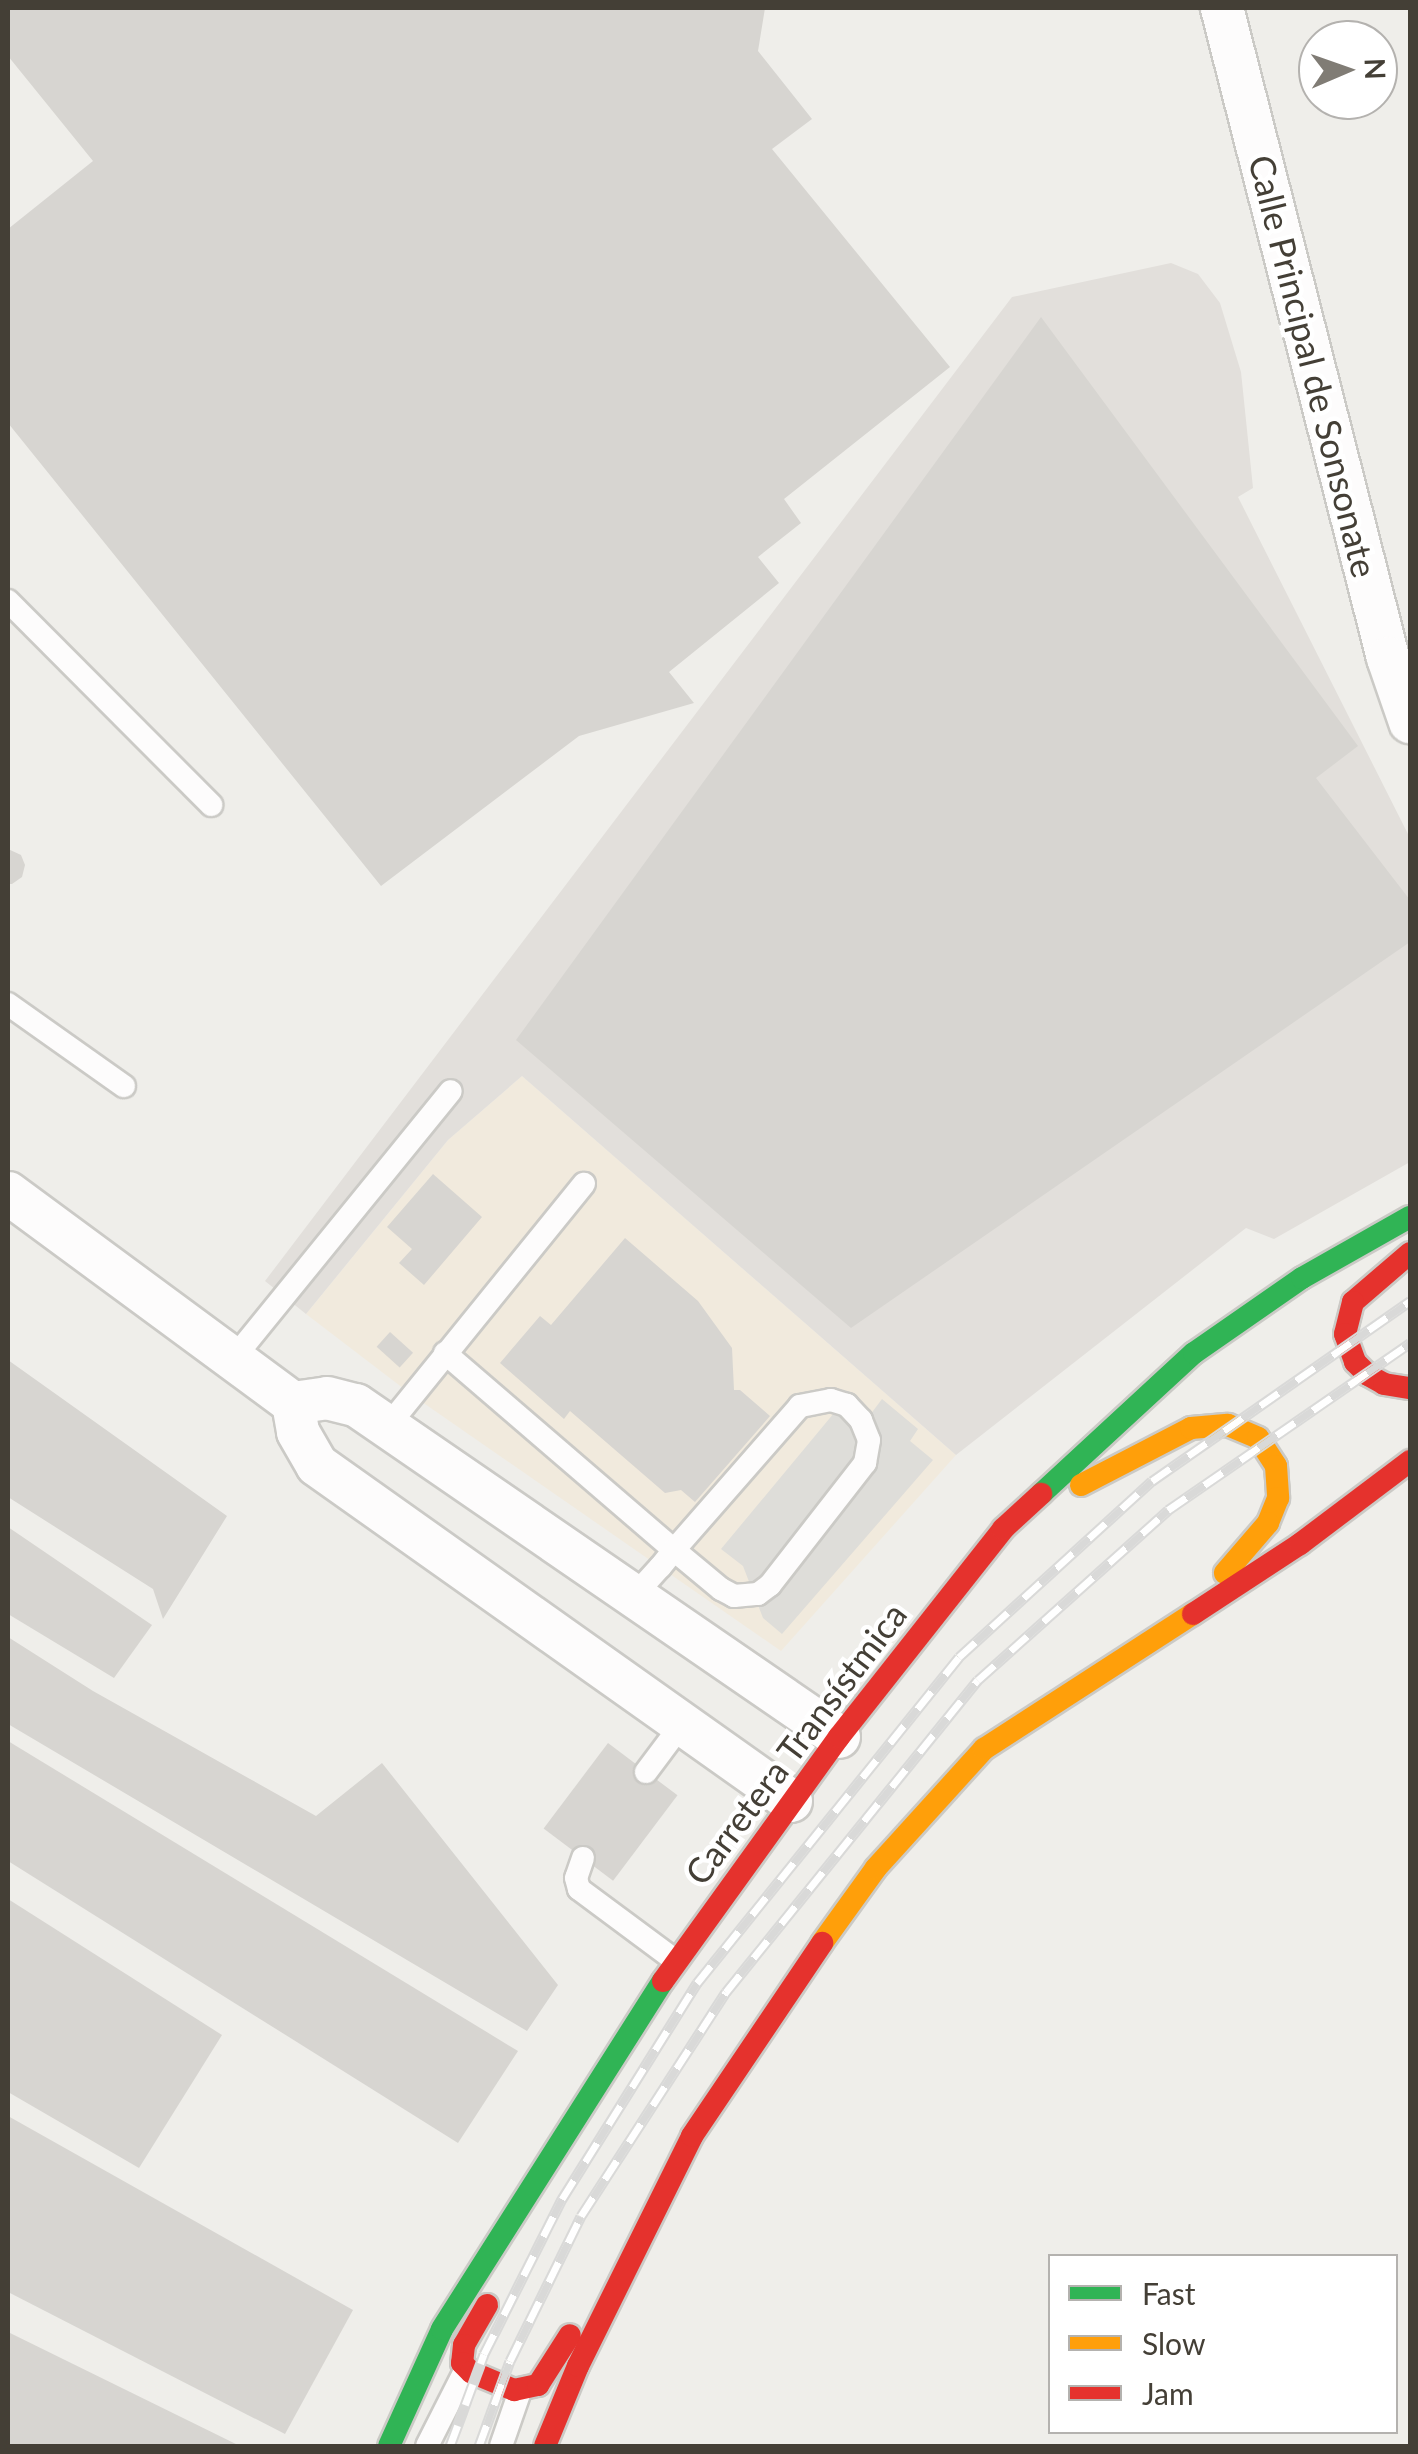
<!DOCTYPE html>
<html>
<head>
<meta charset="utf-8">
<style>
  body { margin:0 }
  #map { position:relative; width:1418px; height:2454px; overflow:hidden; background:#efeeea; font-family:Lato,sans-serif }
  div>[style] { position:absolute }
  [style*='--x'] { left:calc(var(--x)*1px); top:calc(var(--y)*1px); width:calc(var(--w)*1px); rotate:calc(var(--a)*1deg) }
  .commercial>* { inset:0; background:#f1eadd }
  .industrial>* { inset:0; background:#e2dfdb }
  .parking>* { inset:0; background:#deddd9 }
  .building>* { inset:0; background:#d7d5d1; transform-origin:0 0 }
  .roads { filter:drop-shadow(2px 0 #cbcac6) drop-shadow(-2px 0 #cbcac6) drop-shadow(0 2px #cbcac6) drop-shadow(0 -2px #cbcac6) }
  .lane>* { height:22px; margin:-11px; padding:0 11px; transform-origin:11px; border-radius:11px; background:#fdfcfc }
  .street>* { height:42px; margin:-21px; padding:0 21px; transform-origin:21px; border-radius:21px; background:#fdfcfc }
  .fast>* { height:22px; margin:-11px; padding:0 11px; transform-origin:11px; border-radius:11px; background:#30b455 }
  .slow>* { height:22px; margin:-11px; padding:0 11px; transform-origin:11px; border-radius:11px; background:#ff9f0a }
  .jam>* { height:22px; margin:-11px; padding:0 11px; transform-origin:11px; border-radius:11px; background:#e5322d }
  .rail>* { height:11px; margin-top:-5.5px; transform-origin:0; background:repeating-linear-gradient(90deg,#fff 0 22px,#d9d9d8 0 44px); box-sizing:border-box; border-block:2px solid #d9d9d8 }
  span { translate:-50% -50%; white-space:nowrap; text-align:center; line-height:1.15; -webkit-text-stroke:9px #fff; paint-order:stroke }
  .street-label { font-size:35px; color:#443f36 }
  .frame { position:absolute; inset:0; border:10px solid #443f36; pointer-events:none }
  .legend { position:absolute; left:1048px; top:2254px; width:350px; height:180px; box-sizing:border-box; background:#fff; border:2px solid #b4b2af; margin:0; padding:12px 18px; list-style:none; font-size:30px; color:#443f36 }
  .legend li { display:flex; align-items:center; gap:20px; height:50px }
  .legend b { width:50px; border:2px solid #b4b2af }
  .north { position:absolute; left:1298px; top:20px; width:100px; height:100px; box-sizing:border-box; background:#fff; border:2px solid #b4b2af; border-radius:50%; rotate:88deg; font-size:28px; font-weight:700; line-height:40px; text-align:center; color:#443f36 }
  .north::after { content:''; display:block; margin:auto; width:35px; height:45px; background:#807c75; clip-path:polygon(50% 0,100% 100%,50% 72%,0 100%) }
</style>
</head>
<body>
<div id="map">
  <div class="commercial">
    <div style="clip-path:polygon(522px 1076px,956px 1455px,781px 1651px,412px 1395px,306px 1314px,448px 1140px)"></div>
  </div>
  <div class="industrial">
    <div style="clip-path:polygon(1171px 263px,1198px 274px,1220px 303px,1241px 372px,1253px 488px,1238px 497px,1410px 838px,1410px 1162px,1274px 1239px,1246px 1228px,956px 1455px,522px 1076px,448px 1140px,306px 1314px,265px 1281px,1012px 297px)"></div>
  </div>
  <div class="parking">
    <div style="clip-path:polygon(882px 1399px,918px 1429px,910px 1441px,933px 1460px,782px 1634px,763px 1618px,743px 1566px,721px 1549px,839px 1407px,861px 1427px)"></div>
  </div>
  <div class="building">
    <div style="clip-path:polygon(8px 8px,765px 8px,758px 51px,812px 119px,772px 149px,950px 367px,784px 499px,801px 523px,758px 557px,779px 583px,669px 672px,694px 703px,579px 736px,381px 886px,8px 423px,8px 229px,93px 161px,8px 56px)"></div>
    <div style="clip-path:polygon(1041px 317px,1358px 746px,1316px 778px,1410px 900px,1410px 942px,851px 1328px,516px 1040px)"></div>
    <div style="clip-path:polygon(8px 849px,21px 855px,25px 865px,22px 877px,12px 884px,8px 884px)"></div>
    <div style="clip-path:polygon(433px 1174px,482px 1217px,424px 1285px,399px 1263px,412px 1249px,387px 1227px)"></div>
    <div style="clip-path:polygon(625px 1238px,698px 1301px,732px 1348px,734px 1390px,740px 1390px,770px 1416px,695px 1502px,681px 1490px,665px 1493px,570px 1411px,564px 1419px,500px 1363px,540px 1316px,551px 1325px)"></div>
    <div style="left:390px;top:1332px;width:31px;height:20px;rotate:42deg"></div>
    <div style="clip-path:polygon(8px 1360px,227px 1516px,163px 1619px,153px 1589px,8px 1497px)"></div>
    <div style="clip-path:polygon(8px 1527px,152px 1625px,114px 1678px,8px 1614px)"></div>
    <div style="clip-path:polygon(8px 1637px,93px 1691px,316px 1816px,382px 1763px,558px 1985px,527px 2031px,8px 1724px)"></div>
    <div style="clip-path:polygon(8px 1741px,518px 2051px,458px 2143px,8px 1861px)"></div>
    <div style="left:608px;top:1743px;width:87px;height:107px;rotate:37deg"></div>
    <div style="clip-path:polygon(8px 1899px,222px 2035px,139px 2168px,8px 2092px)"></div>
    <div style="clip-path:polygon(8px 2116px,353px 2310px,285px 2434px,8px 2292px)"></div>
    <div style="clip-path:polygon(8px 2332px,240px 2446px,8px 2446px)"></div>
  </div>
  <div class="roads">
    <div class="lane">
      <div style="--x:8;--y:601;--w:288;--a:45.1"></div>
      <div style="--x:8;--y:1004;--w:142;--a:35.3"></div>
      <div style="--x:445;--y:1353;--w:302;--a:40.7"></div>
      <div style="--x:674;--y:1550;--w:61;--a:39.7"></div>
      <div style="--x:721;--y:1589;--w:15;--a:28"></div>
      <div style="--x:734;--y:1596;--w:24;--a:-5"></div>
      <div style="--x:758;--y:1594;--w:15;--a:-37"></div>
      <div style="--x:770;--y:1585;--w:155;--a:-52.1"></div>
      <div style="--x:865;--y:1463;--w:23;--a:-80"></div>
      <div style="--x:869;--y:1440;--w:22;--a:-112"></div>
      <div style="--x:861;--y:1420;--w:21;--a:-133"></div>
      <div style="--x:847;--y:1405;--w:17;--a:-163"></div>
      <div style="--x:831;--y:1400;--w:32;--a:169"></div>
      <div style="--x:800;--y:1406;--w:191;--a:131.2"></div>
      <div style="--x:674;--y:1550;--w:22;--a:129"></div>
      <div style="--x:660;--y:1567;--w:39;--a:132"></div>
      <div style="--x:233;--y:1359;--w:345;--a:-50.9"></div>
      <div style="--x:387;--y:1427;--w:313;--a:-51"></div>
      <div style="--x:646;--y:1772;--w:60;--a:-53.1"></div>
      <div style="--x:583;--y:1858;--w:21;--a:109"></div>
      <div style="--x:576;--y:1878;--w:11;--a:75"></div>
      <div style="--x:579;--y:1889;--w:121;--a:36.6"></div>
      <div style="--x:427;--y:2446;--w:86;--a:-63.1"></div>
      <div style="--x:501;--y:2446;--w:58;--a:-70.9"></div>
    </div>
    <div class="street">
      <div style="--x:1222;--y:8;--w:671;--a:75.67"></div>
      <div style="--x:1388;--y:658;--w:68;--a:71"></div>
      <div style="--x:8;--y:1193;--w:354;--a:36.4"></div>
      <div style="--x:293;--y:1403;--w:29;--a:80"></div>
      <div style="--x:298;--y:1432;--w:38;--a:60"></div>
      <div style="--x:317;--y:1465;--w:581;--a:35.33"></div>
      <div style="--x:293;--y:1403;--w:34;--a:-8"></div>
      <div style="--x:327;--y:1398;--w:30;--a:14"></div>
      <div style="--x:356;--y:1405;--w:586;--a:34.5"></div>
    </div>
    <div class="fast">
      <div style="--x:1041;--y:1494;--w:208;--a:-42.7"></div>
      <div style="--x:1194;--y:1353;--w:131;--a:-34.8"></div>
      <div style="--x:1302;--y:1278;--w:124;--a:-29.5"></div>
      <div style="--x:389;--y:2446;--w:128;--a:-65.6"></div>
      <div style="--x:442;--y:2329;--w:412;--a:-57.6"></div>
    </div>
    <div class="slow">
      <div style="--x:1081;--y:1485;--w:124;--a:-27.4"></div>
      <div style="--x:1191;--y:1428;--w:37;--a:-5"></div>
      <div style="--x:1228;--y:1425;--w:33;--a:23"></div>
      <div style="--x:1258;--y:1438;--w:33;--a:57"></div>
      <div style="--x:1276;--y:1466;--w:32;--a:86"></div>
      <div style="--x:1278;--y:1498;--w:27;--a:112"></div>
      <div style="--x:1268;--y:1523;--w:66;--a:130.7"></div>
      <div style="--x:822;--y:1943;--w:92;--a:-54.2"></div>
      <div style="--x:876;--y:1868;--w:161;--a:-47.8"></div>
      <div style="--x:984;--y:1749;--w:249;--a:-32.9"></div>
    </div>
    <div class="jam">
      <div style="--x:1410;--y:1253;--w:75;--a:139.3"></div>
      <div style="--x:1353;--y:1302;--w:33;--a:104"></div>
      <div style="--x:1345;--y:1334;--w:30;--a:70"></div>
      <div style="--x:1355;--y:1362;--w:18;--a:45"></div>
      <div style="--x:1368;--y:1375;--w:18;--a:29"></div>
      <div style="--x:1384;--y:1384;--w:26;--a:9"></div>
      <div style="--x:1193;--y:1614;--w:128;--a:-33.2"></div>
      <div style="--x:1300;--y:1544;--w:138;--a:-37"></div>
      <div style="--x:663;--y:1981;--w:301;--a:-54.2"></div>
      <div style="--x:839;--y:1737;--w:265;--a:-51.7"></div>
      <div style="--x:1003;--y:1529;--w:52;--a:-42.6"></div>
      <div style="--x:487;--y:2305;--w:46;--a:119.9"></div>
      <div style="--x:464;--y:2345;--w:18;--a:96"></div>
      <div style="--x:462;--y:2363;--w:13;--a:45"></div>
      <div style="--x:471;--y:2372;--w:47;--a:22.7"></div>
      <div style="--x:514;--y:2390;--w:25;--a:-12"></div>
      <div style="--x:538;--y:2385;--w:59;--a:-57.4"></div>
      <div style="--x:545;--y:2446;--w:87;--a:-67.6"></div>
      <div style="--x:578;--y:2366;--w:257;--a:-63.6"></div>
      <div style="--x:692;--y:2136;--w:233;--a:-56"></div>
    </div>
  </div>
  <div class="rail">
    <div style="--x:450;--y:2446;--w:98;--a:-69.7"></div>
    <div style="--x:484;--y:2354;--w:174;--a:-63.3"></div>
    <div style="--x:562;--y:2199;--w:255;--a:-58"></div>
    <div style="--x:697;--y:1983;--w:418;--a:-51.2"></div>
    <div style="--x:959;--y:1657;--w:261;--a:-42.4"></div>
    <div style="--x:1152;--y:1481;--w:315;--a:-34.9"></div>
    <div style="--x:479;--y:2446;--w:90;--a:-70"></div>
    <div style="--x:510;--y:2361;--w:161;--a:-63.9"></div>
    <div style="--x:581;--y:2216;--w:267;--a:-57.1"></div>
    <div style="--x:726;--y:1992;--w:401;--a:-51.1"></div>
    <div style="--x:978;--y:1680;--w:255;--a:-41.8"></div>
    <div style="--x:1168;--y:1510;--w:294;--a:-34.6"></div>
  </div>
  <div class="street-label">
    <span style="left:1314px;top:366px;rotate:76deg">Calle Principal de Sonsonate</span>
    <span style="left:795px;top:1743px;rotate:-53deg">Carretera Transístmica</span>
  </div>
  <div class="frame"></div>
  <ul class="legend">
  <li><b style="height:12px;background:#30b455"></b>Fast</li>
  <li><b style="height:12px;background:#ff9f0a"></b>Slow</li>
  <li><b style="height:12px;background:#e5322d"></b>Jam</li>
  </ul>
  <div class="north">N</div>
</div>
</body>
</html>
